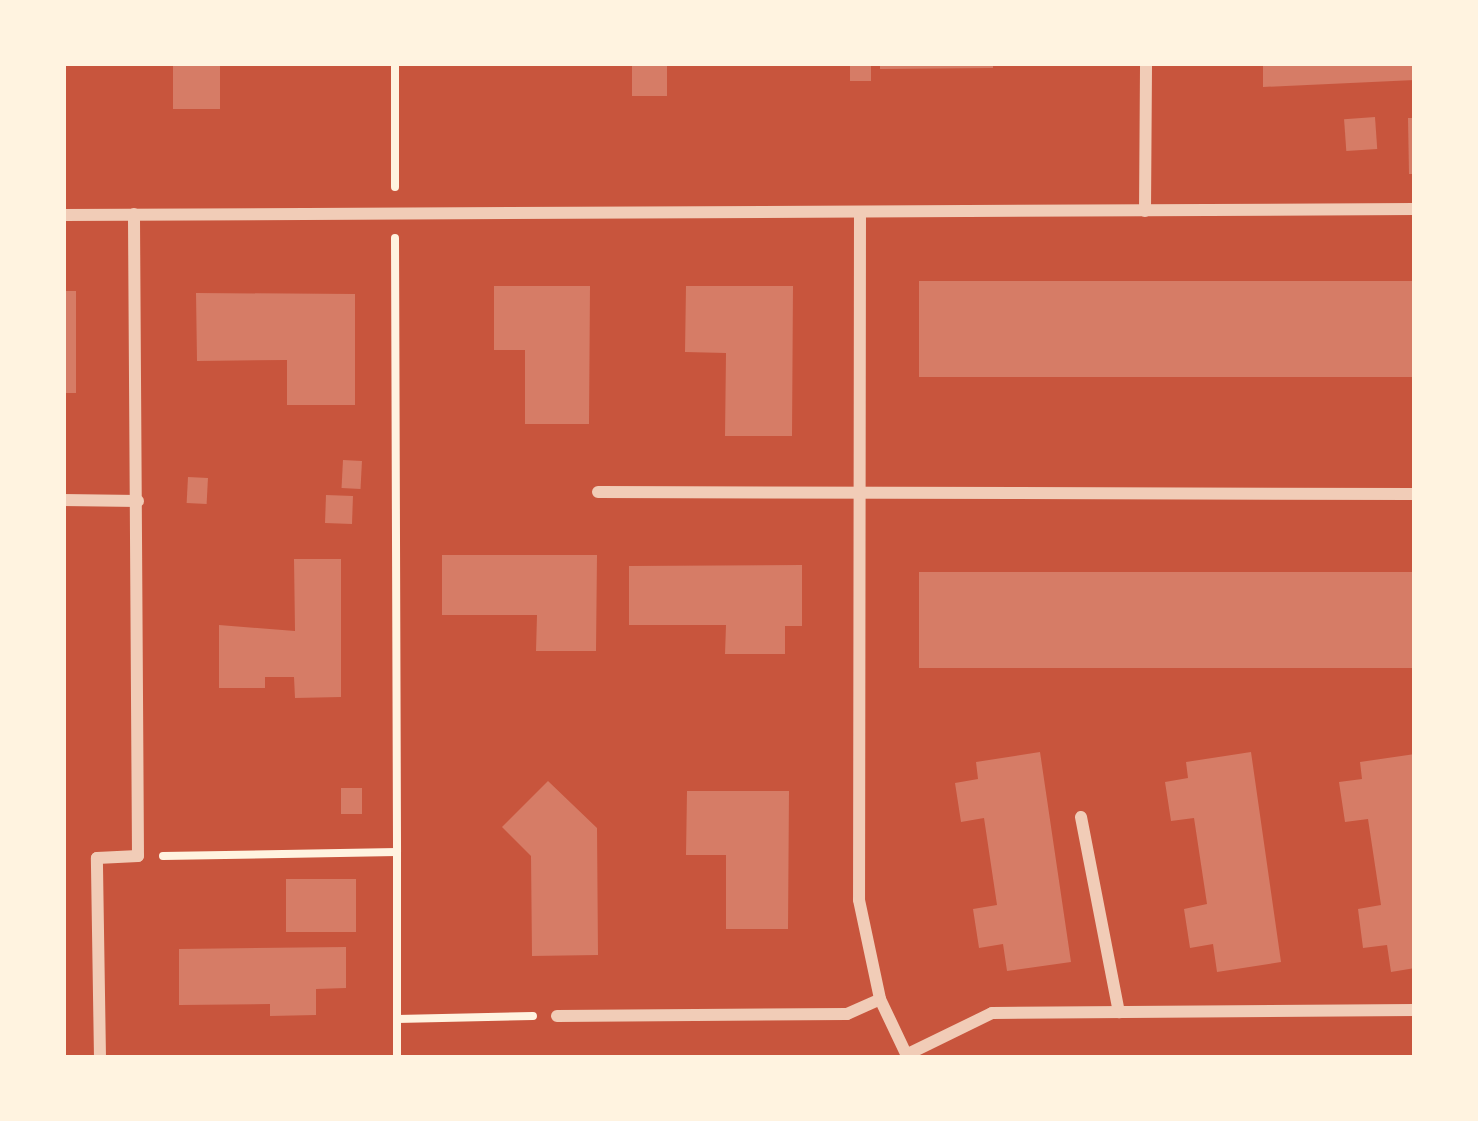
<!DOCTYPE html>
<html>
<head>
<meta charset="utf-8">
<style>
  body { margin:0 }
  #map { position:relative; width:1478px; height:1121px; overflow:hidden; background:#c8553d; font-family:Montserrat,sans-serif }
  div>[style] { position:absolute }
  [style*='--x'] { left:calc(var(--x)*1px); top:calc(var(--y)*1px); width:calc(var(--w)*1px); rotate:calc(var(--a)*1deg) }
  .building>* { inset:0; background:#d67c66; transform-origin:0 0 }
  .path>* { height:8px; margin:-4px; padding:0 4px; transform-origin:4px; border-radius:4px; background:#fff3e0 }
  .minor>* { height:12px; margin:-6px; padding:0 6px; transform-origin:6px; border-radius:6px; background:#f1ccb7 }
  span { translate:-50% -50%; white-space:nowrap; text-align:center; line-height:1.15; -webkit-text-stroke:9px #fff3e0; paint-order:stroke }
  .frame { position:absolute; inset:0; border:66px solid #fff3e0; pointer-events:none }
</style>
</head>
<body>
<div id="map">
  <div class="building">
    <div style="left:173px;top:63px;width:47px;height:46px"></div>
    <div style="left:632px;top:63px;width:35px;height:33px"></div>
    <div style="left:850px;top:63px;width:21px;height:18px"></div>
    <div style="clip-path:polygon(880px 63px,993px 63px,993px 68px,880px 69px)"></div>
    <div style="clip-path:polygon(1263px 63px,1415px 63px,1415px 80px,1263px 87px)"></div>
    <div style="left:1375px;top:117px;width:32px;height:31px;rotate:86deg"></div>
    <div style="clip-path:polygon(1408px 118px,1415px 118px,1415px 174px,1409px 174px)"></div>
    <div style="left:919px;top:281px;width:496px;height:96px"></div>
    <div style="clip-path:polygon(494px 286px,590px 286px,589px 424px,525px 424px,525px 350px,494px 350px)"></div>
    <div style="clip-path:polygon(686px 286px,793px 286px,792px 436px,725px 436px,726px 353px,685px 352px)"></div>
    <div style="left:63px;top:291px;width:13px;height:102px"></div>
    <div style="clip-path:polygon(196px 293px,355px 294px,355px 405px,287px 405px,287px 360px,197px 361px)"></div>
    <div style="left:343px;top:460px;width:19px;height:28px;rotate:3deg"></div>
    <div style="left:188px;top:477px;width:20px;height:26px;rotate:3deg"></div>
    <div style="left:326px;top:495px;width:27px;height:28px;rotate:2deg"></div>
    <div style="clip-path:polygon(442px 555px,597px 555px,596px 651px,536px 651px,537px 615px,442px 615px)"></div>
    <div style="clip-path:polygon(294px 559px,341px 559px,341px 697px,295px 698px,294px 677px,265px 677px,265px 688px,219px 688px,219px 625px,295px 631px)"></div>
    <div style="clip-path:polygon(802px 565px,802px 626px,785px 626px,785px 654px,725px 654px,726px 625px,629px 625px,629px 566px)"></div>
    <div style="left:1415px;top:572px;width:96px;height:496px;rotate:90deg"></div>
    <div style="clip-path:polygon(1040px 752px,1071px 962px,1007px 971px,1003px 944px,979px 948px,973px 909px,997px 905px,984px 818px,961px 822px,955px 783px,978px 779px,976px 762px)"></div>
    <div style="clip-path:polygon(1251px 752px,1281px 962px,1217px 972px,1213px 944px,1190px 948px,1184px 909px,1207px 904px,1194px 818px,1171px 821px,1165px 782px,1188px 778px,1186px 762px)"></div>
    <div style="clip-path:polygon(1415px 754px,1415px 968px,1391px 972px,1387px 945px,1363px 948px,1358px 909px,1381px 905px,1368px 819px,1345px 822px,1339px 782px,1362px 779px,1360px 762px)"></div>
    <div style="clip-path:polygon(548px 781px,597px 828px,598px 955px,532px 956px,531px 856px,502px 827px)"></div>
    <div style="left:341px;top:788px;width:21px;height:26px"></div>
    <div style="clip-path:polygon(687px 791px,789px 791px,788px 929px,726px 929px,726px 855px,686px 855px)"></div>
    <div style="left:286px;top:879px;width:70px;height:53px"></div>
    <div style="clip-path:polygon(346px 947px,346px 988px,316px 989px,316px 1015px,270px 1016px,270px 1004px,179px 1005px,179px 949px)"></div>
  </div>
  <div class="path">
    <div style="--x:395;--y:187;--w:124;--a:-90"></div>
    <div style="--x:395;--y:238;--w:614;--a:89.81"></div>
    <div style="--x:163;--y:856;--w:234;--a:-1"></div>
    <div style="--x:397;--y:852;--w:167;--a:90"></div>
    <div style="--x:397;--y:1019;--w:136;--a:-1.3"></div>
    <div style="--x:397;--y:1019;--w:39;--a:90"></div>
  </div>
  <div class="minor">
    <div style="--x:1145;--y:211;--w:148;--a:-89.6"></div>
    <div style="--x:860;--y:213;--w:687;--a:90.08"></div>
    <div style="--x:859;--y:900;--w:101;--a:78"></div>
    <div style="--x:880;--y:999;--w:65;--a:64.6"></div>
    <div style="--x:63;--y:215;--w:1352;--a:-0.25"></div>
    <div style="--x:598;--y:492;--w:817;--a:0.14"></div>
    <div style="--x:63;--y:500;--w:75;--a:0.8"></div>
    <div style="--x:1081;--y:817;--w:199;--a:79"></div>
    <div style="--x:557;--y:1016;--w:290;--a:-0.4"></div>
    <div style="--x:847;--y:1014;--w:36;--a:-24"></div>
    <div style="--x:906;--y:1055;--w:96;--a:-26"></div>
    <div style="--x:992;--y:1013;--w:423;--a:-0.4"></div>
    <div style="--x:100;--y:1058;--w:200;--a:-90.9"></div>
    <div style="--x:97;--y:858;--w:41;--a:-2.8"></div>
    <div style="--x:138;--y:856;--w:642;--a:-90.36"></div>
  </div>
  <div class="frame"></div>
</div>
</body>
</html>
